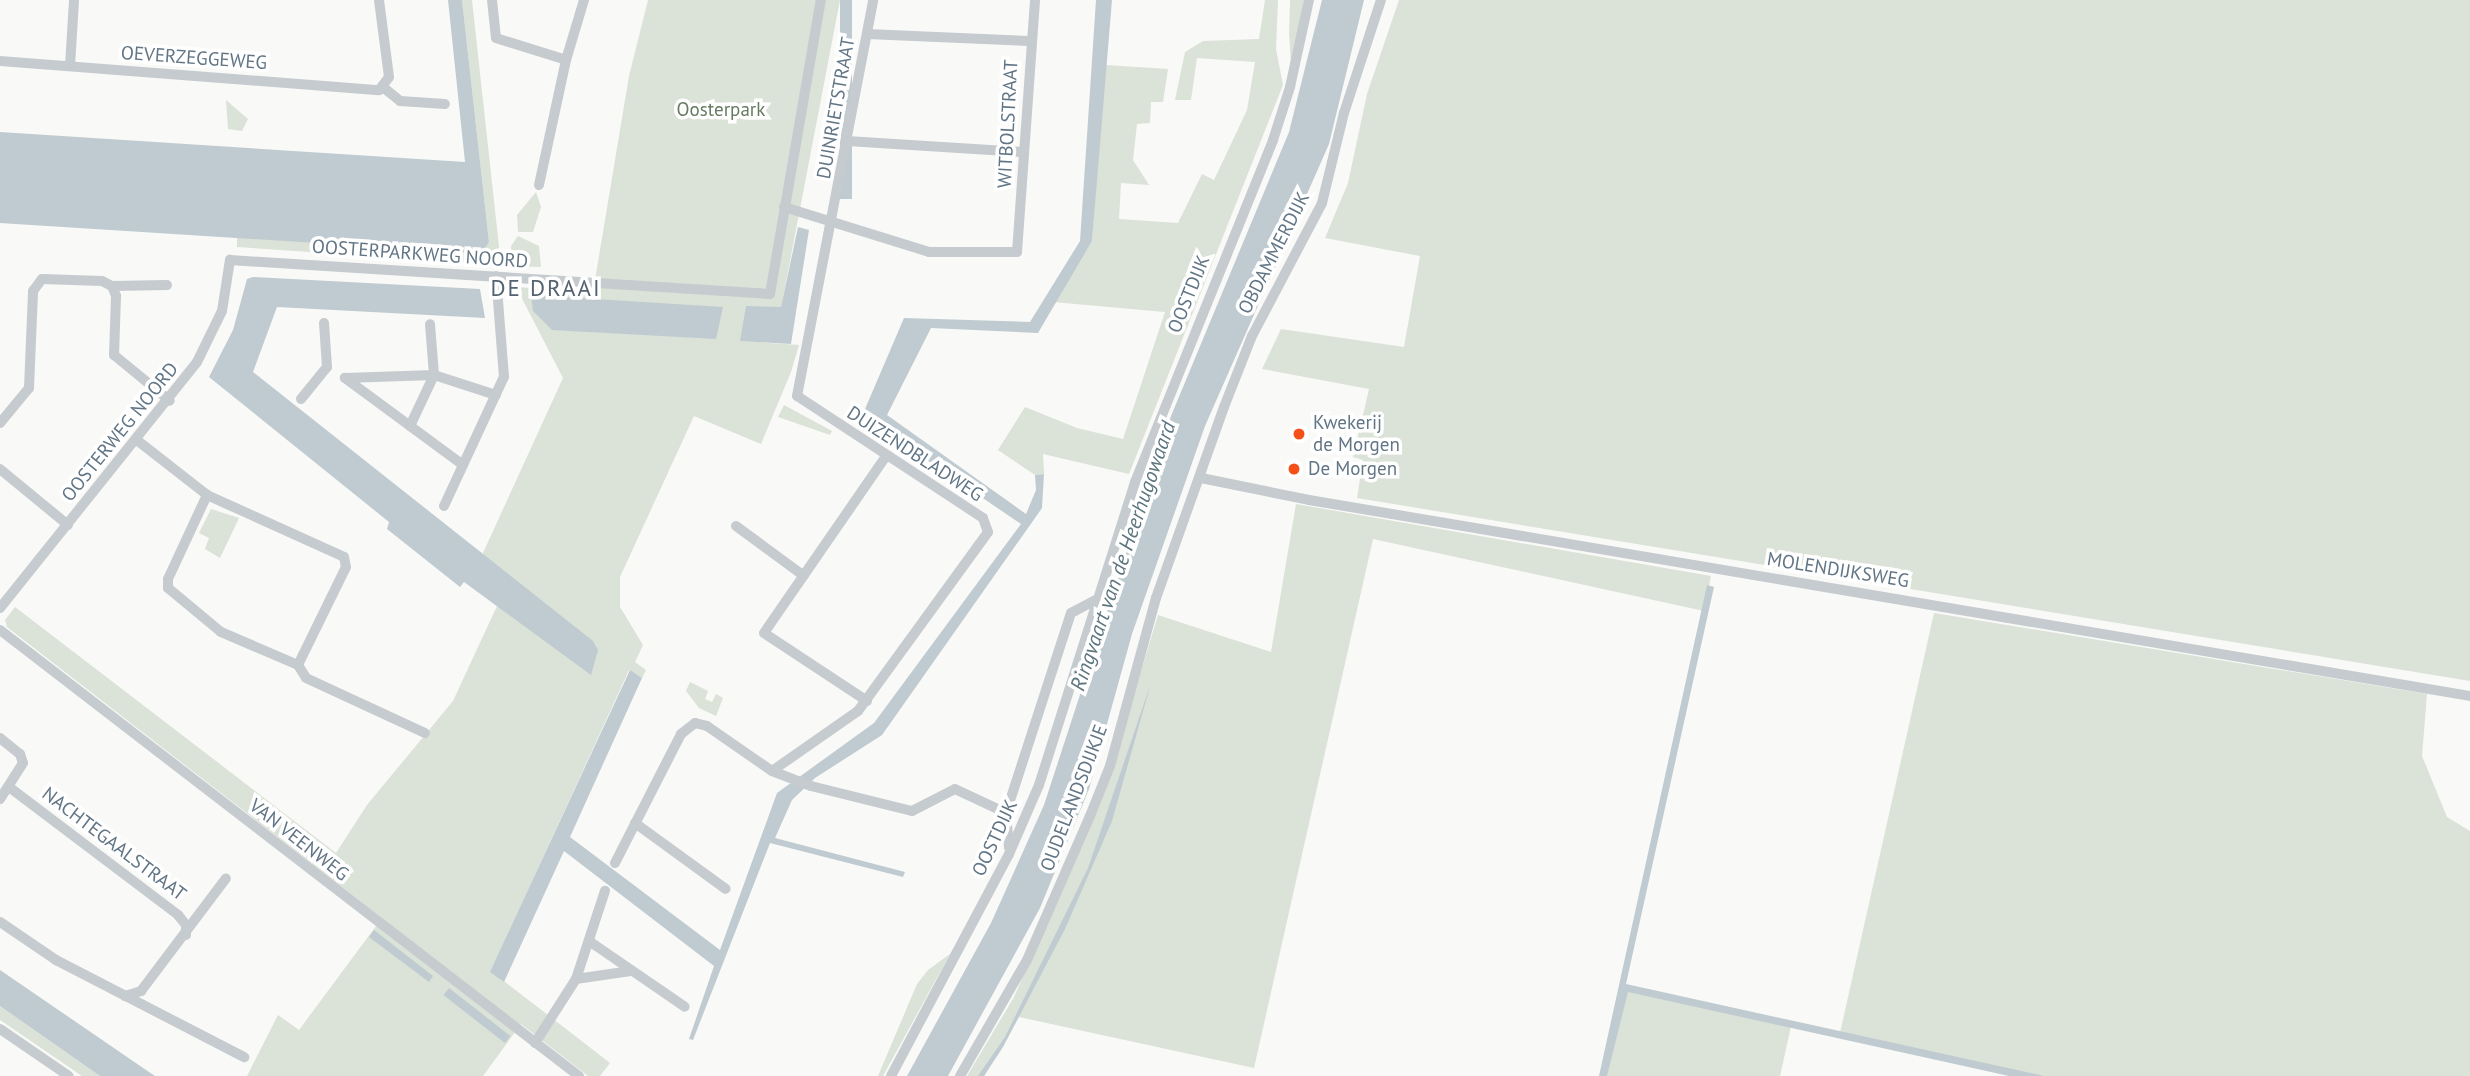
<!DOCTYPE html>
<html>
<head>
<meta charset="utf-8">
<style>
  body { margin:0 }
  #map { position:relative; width:2470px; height:1076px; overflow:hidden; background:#f9f9f7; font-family:"PT Sans",sans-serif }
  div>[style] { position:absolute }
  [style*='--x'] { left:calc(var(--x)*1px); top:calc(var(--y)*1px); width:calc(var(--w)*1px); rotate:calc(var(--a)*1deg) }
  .green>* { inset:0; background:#dbe2d7 }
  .water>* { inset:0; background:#bfcbd0; transform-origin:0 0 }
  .street>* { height:10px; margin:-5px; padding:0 5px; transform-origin:5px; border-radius:5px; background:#c6cbcf }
  .dots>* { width:19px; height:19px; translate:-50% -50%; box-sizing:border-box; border:4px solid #fff; border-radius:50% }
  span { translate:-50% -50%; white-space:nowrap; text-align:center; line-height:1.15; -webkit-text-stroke:7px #fff; paint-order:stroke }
  .street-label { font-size:19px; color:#617585 }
  .park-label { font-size:19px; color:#667b61 }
  .poi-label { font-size:19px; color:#617585 }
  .left { translate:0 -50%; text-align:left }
  .water-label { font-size:21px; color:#5c757e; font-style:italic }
  .quarter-label { font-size:23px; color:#54636f; letter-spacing:2px }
</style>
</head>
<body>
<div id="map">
  <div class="green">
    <div style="clip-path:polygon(462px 0,472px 0,501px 265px,237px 247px,237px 238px,251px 238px,475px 253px,484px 249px,489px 242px)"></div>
    <div style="clip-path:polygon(648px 0,840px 0,781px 308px,746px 307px,741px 341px,799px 345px,791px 372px,761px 444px,694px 416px,620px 577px,620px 607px,643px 645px,635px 662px,646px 670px,642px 678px,629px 670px,491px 971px,610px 1063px,600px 1076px,588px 1076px,521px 1024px,483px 1076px,247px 1076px,278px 1015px,299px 1030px,382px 918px,7px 627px,5px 620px,15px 607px,336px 853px,367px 805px,453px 701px,497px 606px,483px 553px,563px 378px,516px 287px,593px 292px,629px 76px)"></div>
    <div style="clip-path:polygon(1265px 0,1278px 0,1276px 49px,1283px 85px,1129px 474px,1043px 454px,1044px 474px,1035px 475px,998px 450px,1025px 407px,1077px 428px,1123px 439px,1165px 312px,1053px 302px,1092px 241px,1105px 65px,1168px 69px,1163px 102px,1151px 102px,1150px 123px,1137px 124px,1133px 160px,1149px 185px,1121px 183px,1119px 219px,1178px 223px,1202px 174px,1214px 180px,1247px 110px,1255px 62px,1197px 58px,1191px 100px,1175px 100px,1185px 52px,1203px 41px,1259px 39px)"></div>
    <div style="clip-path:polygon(1290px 0,1304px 0,1291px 65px,1289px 32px)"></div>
    <div style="clip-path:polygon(1399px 0,2470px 0,2470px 681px,1357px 498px,1363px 460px,1353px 457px,1369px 389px,1262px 369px,1281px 329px,1404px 347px,1420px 256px,1325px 238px,1348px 183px,1367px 94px)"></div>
    <div style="clip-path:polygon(226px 100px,248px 119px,242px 131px,228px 129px)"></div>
    <div style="clip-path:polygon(536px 192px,541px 207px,533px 232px,518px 232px,517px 215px)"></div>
    <div style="clip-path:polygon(518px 236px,539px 246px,541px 267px,512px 266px,511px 246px)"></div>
    <div style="clip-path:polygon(784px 405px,832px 431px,830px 435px,778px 417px)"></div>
    <div style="clip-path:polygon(1296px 504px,1711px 576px,1704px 611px,1373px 539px,1254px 1068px,1019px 1017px,984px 1076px,967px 1076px,1014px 997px,1106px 787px,1158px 615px,1271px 652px)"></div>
    <div style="clip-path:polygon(211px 509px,239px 518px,220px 558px,205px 549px,209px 538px,199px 533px)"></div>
    <div style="clip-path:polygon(1934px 613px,2427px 694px,2422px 756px,2447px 817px,2470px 831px,2470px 1076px,2029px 1076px,1840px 1033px)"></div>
    <div style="clip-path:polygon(690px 682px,708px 691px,705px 699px,712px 702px,716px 694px,723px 698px,716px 716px,699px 708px,686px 691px)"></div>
    <div style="clip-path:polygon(950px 954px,883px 1076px,878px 1076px,917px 984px,928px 970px)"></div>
    <div style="clip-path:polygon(1621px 986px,1792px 1022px,1780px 1076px,1602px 1076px)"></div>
    <div style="clip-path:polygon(0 1006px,100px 1076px,82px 1076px,0 1020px)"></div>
  </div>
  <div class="water">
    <div style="clip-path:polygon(448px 0,462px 0,489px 242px,484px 250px,476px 253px,0 223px,0 132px,465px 162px)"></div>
    <div style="left:840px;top:0;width:12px;height:199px"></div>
    <div style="clip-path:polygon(1096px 0,1112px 0,1092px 241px,1038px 333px,931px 328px,887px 415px,1026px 514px,1036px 490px,1035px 475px,1044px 474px,1042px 508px,882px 735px,815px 778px,792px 800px,775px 838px,905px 872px,903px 877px,770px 843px,693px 1040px,689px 1039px,714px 966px,564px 851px,504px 982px,490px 972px,630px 670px,642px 678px,570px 837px,720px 950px,777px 793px,874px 723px,1021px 524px,862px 416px,904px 318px,1030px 322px,1080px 241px)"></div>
    <div style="clip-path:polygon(1322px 0,1364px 0,1329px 144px,1205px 426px,1132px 634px,1089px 789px,1040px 908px,948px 1076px,907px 1076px,991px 923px,1044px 805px,1171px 416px,1289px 132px)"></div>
    <div style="clip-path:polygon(798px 227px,809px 230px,791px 344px,740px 341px,746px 306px,781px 307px)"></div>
    <div style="clip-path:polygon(253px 277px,480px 289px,485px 318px,277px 307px,253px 372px,593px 641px,598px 650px,591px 675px,464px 582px,460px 587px,387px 529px,389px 522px,209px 377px,233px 330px,247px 279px)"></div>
    <div style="clip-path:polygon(531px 295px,723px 307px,716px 339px,552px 330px,533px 311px)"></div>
    <div style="clip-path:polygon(1707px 585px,1714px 587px,1626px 984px,2044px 1076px,2009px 1076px,1628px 992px,1607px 1076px,1599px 1076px)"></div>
    <div style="clip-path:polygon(1151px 683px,1112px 821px,1065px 929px,1003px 1047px,984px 1076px,978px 1076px,1005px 1037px,1088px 868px)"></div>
    <div style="clip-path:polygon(374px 930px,433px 976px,429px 982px,369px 937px)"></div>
    <div style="clip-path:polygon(0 970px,149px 1072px,155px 1076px,100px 1076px,0 1006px)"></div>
    <div style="left:449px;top:988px;width:78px;height:9px;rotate:38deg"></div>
  </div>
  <div class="street">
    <div style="--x:492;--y:0;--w:38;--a:84"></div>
    <div style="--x:496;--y:38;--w:73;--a:17.4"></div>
    <div style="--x:867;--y:34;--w:162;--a:2.5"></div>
    <div style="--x:0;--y:61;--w:380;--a:4.4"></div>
    <div style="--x:379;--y:90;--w:16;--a:-52"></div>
    <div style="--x:389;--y:77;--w:78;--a:-97.4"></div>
    <div style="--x:70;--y:66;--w:66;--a:-86.5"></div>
    <div style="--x:384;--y:88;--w:21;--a:39"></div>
    <div style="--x:400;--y:101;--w:45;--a:3.8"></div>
    <div style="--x:847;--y:141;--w:176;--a:3.6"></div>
    <div style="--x:539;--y:185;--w:128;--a:-77.8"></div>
    <div style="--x:566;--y:60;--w:63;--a:-73.3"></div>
    <div style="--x:784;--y:207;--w:152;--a:17.2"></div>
    <div style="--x:929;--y:252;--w:88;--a:0"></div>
    <div style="--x:1017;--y:252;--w:253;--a:-85.9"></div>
    <div style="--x:112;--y:286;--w:55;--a:-1"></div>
    <div style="--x:301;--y:399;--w:41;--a:-50.9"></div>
    <div style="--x:327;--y:367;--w:44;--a:-93.9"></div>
    <div style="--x:0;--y:423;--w:45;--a:-50.4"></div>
    <div style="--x:29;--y:388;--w:97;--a:-87.6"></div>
    <div style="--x:33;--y:291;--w:15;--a:-53"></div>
    <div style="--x:42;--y:279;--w:60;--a:1.9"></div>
    <div style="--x:102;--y:281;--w:11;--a:27"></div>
    <div style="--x:112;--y:286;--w:11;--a:68"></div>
    <div style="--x:116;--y:296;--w:59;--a:91.9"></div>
    <div style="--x:114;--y:355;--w:72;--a:39.4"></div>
    <div style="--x:410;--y:426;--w:56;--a:-64.8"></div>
    <div style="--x:434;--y:375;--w:51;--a:-94.5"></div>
    <div style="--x:138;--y:441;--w:88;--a:38"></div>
    <div style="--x:207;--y:495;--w:150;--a:24.3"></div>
    <div style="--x:344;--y:557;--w:10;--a:79"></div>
    <div style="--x:346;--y:567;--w:109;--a:116.1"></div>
    <div style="--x:298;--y:665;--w:84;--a:-156.8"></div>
    <div style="--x:221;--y:632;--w:69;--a:-140.3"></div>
    <div style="--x:168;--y:588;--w:9;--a:-90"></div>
    <div style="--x:168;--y:579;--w:93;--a:-65.1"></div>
    <div style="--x:463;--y:465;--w:147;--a:-143.6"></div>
    <div style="--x:345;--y:378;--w:89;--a:-1.9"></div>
    <div style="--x:434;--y:375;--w:65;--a:17.9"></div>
    <div style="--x:0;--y:469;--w:88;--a:39.5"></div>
    <div style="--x:1201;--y:478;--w:110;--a:11.5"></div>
    <div style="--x:1309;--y:500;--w:1177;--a:9.58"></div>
    <div style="--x:444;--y:506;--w:142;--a:-65.1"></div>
    <div style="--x:504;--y:377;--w:101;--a:-94.5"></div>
    <div style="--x:736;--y:526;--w:84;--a:36.3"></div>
    <div style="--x:0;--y:608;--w:315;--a:-51.3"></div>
    <div style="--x:197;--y:362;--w:57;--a:-63.9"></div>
    <div style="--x:222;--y:311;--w:52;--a:-81.1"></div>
    <div style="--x:230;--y:260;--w:541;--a:3.6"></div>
    <div style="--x:770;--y:294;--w:298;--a:-80.2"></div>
    <div style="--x:0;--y:630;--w:731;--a:37.61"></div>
    <div style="--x:298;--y:665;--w:15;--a:58"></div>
    <div style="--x:306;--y:678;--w:131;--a:24.8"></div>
    <div style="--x:867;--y:701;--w:123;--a:-146.6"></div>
    <div style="--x:764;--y:633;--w:215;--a:-55.4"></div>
    <div style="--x:0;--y:738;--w:26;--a:39"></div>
    <div style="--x:20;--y:754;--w:9;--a:72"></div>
    <div style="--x:23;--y:763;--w:43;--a:122.6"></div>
    <div style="--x:772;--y:771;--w:105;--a:-34.9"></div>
    <div style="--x:858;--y:711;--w:221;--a:-54"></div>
    <div style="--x:988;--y:532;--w:15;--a:-110"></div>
    <div style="--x:983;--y:518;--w:222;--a:-146.7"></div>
    <div style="--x:797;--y:396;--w:403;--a:-79.1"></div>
    <div style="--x:9;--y:787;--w:212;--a:37.1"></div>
    <div style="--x:178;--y:915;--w:13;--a:51"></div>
    <div style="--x:186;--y:925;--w:10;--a:90"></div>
    <div style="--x:1006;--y:813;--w:210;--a:-72"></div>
    <div style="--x:1071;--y:613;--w:27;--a:-28"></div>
    <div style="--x:635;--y:823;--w:112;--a:36"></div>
    <div style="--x:615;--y:863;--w:145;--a:-62.9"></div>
    <div style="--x:681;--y:734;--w:18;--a:-38"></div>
    <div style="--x:695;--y:723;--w:12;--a:14"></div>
    <div style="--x:707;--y:726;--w:79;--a:34.7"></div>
    <div style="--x:772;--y:771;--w:42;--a:21"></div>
    <div style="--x:811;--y:786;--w:104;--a:13.9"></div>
    <div style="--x:912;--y:811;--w:48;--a:-27.1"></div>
    <div style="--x:955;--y:789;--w:56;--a:25.2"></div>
    <div style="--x:1006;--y:813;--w:35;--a:85"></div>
    <div style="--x:0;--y:922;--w:68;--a:34.2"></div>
    <div style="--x:56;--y:960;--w:212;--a:27.3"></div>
    <div style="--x:589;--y:941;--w:116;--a:34.5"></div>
    <div style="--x:576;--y:979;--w:55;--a:-8.4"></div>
    <div style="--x:125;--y:996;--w:17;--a:-17"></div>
    <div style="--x:141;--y:991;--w:141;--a:-53"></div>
    <div style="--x:0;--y:1029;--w:83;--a:34.3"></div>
    <div style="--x:535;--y:1043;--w:76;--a:-57.4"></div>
    <div style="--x:576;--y:979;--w:93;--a:-71.8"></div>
    <div style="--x:891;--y:1076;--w:251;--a:-62"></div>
    <div style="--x:1009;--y:854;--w:75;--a:-66.5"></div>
    <div style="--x:1039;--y:785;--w:318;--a:-72.4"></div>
    <div style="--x:1135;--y:482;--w:369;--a:-68"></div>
    <div style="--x:1273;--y:140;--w:56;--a:-72.2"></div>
    <div style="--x:1290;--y:87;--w:89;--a:-77.7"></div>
    <div style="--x:960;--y:1076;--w:134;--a:-60"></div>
    <div style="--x:1027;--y:960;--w:157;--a:-66.4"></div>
    <div style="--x:1090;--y:816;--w:54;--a:-68.2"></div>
    <div style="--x:1110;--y:766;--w:174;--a:-74.7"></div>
    <div style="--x:1156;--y:598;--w:203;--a:-70.4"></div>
    <div style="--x:1224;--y:407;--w:76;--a:-68.5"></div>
    <div style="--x:1252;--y:336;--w:150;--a:-62.2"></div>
    <div style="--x:1322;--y:203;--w:93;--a:-76.3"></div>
    <div style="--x:1344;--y:113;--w:119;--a:-71.9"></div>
  </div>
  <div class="dots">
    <div style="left:1299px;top:434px;background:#f6501a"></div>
    <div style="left:1294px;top:469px;background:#f6501a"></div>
  </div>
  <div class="street-label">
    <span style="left:194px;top:58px;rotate:4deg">OEVERZEGGEWEG</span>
    <span style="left:836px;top:108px;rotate:-80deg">DUINRIETSTRAAT</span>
    <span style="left:1008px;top:124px;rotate:-87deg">WITBOLSTRAAT</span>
    <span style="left:1274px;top:253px;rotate:-63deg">OBDAMMERDIJK</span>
    <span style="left:420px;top:254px;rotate:4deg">OOSTERPARKWEG NOORD</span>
    <span style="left:1189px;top:294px;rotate:-68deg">OOSTDIJK</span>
    <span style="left:120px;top:432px;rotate:-51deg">OOSTERWEG NOORD</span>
    <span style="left:915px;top:454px;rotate:33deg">DUIZENDBLADWEG</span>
    <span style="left:1838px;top:570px;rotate:9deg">MOLENDIJKSWEG</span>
    <span style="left:1074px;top:798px;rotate:-69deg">OUDELANDSDIJKJE</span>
    <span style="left:995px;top:838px;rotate:-65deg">OOSTDIJK</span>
    <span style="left:299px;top:840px;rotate:38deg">VAN VEENWEG</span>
    <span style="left:114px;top:844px;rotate:37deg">NACHTEGAALSTRAAT</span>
  </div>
  <div class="park-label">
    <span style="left:721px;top:110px">Oosterpark</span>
  </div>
  <div class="poi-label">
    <span class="left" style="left:1313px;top:434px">Kwekerij<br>de Morgen</span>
    <span class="left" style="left:1308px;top:469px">De Morgen</span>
  </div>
  <div class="water-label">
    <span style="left:1123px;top:556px;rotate:-71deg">Ringvaart van de Heerhugowaard</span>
  </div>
  <div class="quarter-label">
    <span style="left:546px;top:288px">DE DRAAI</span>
  </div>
</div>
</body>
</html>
